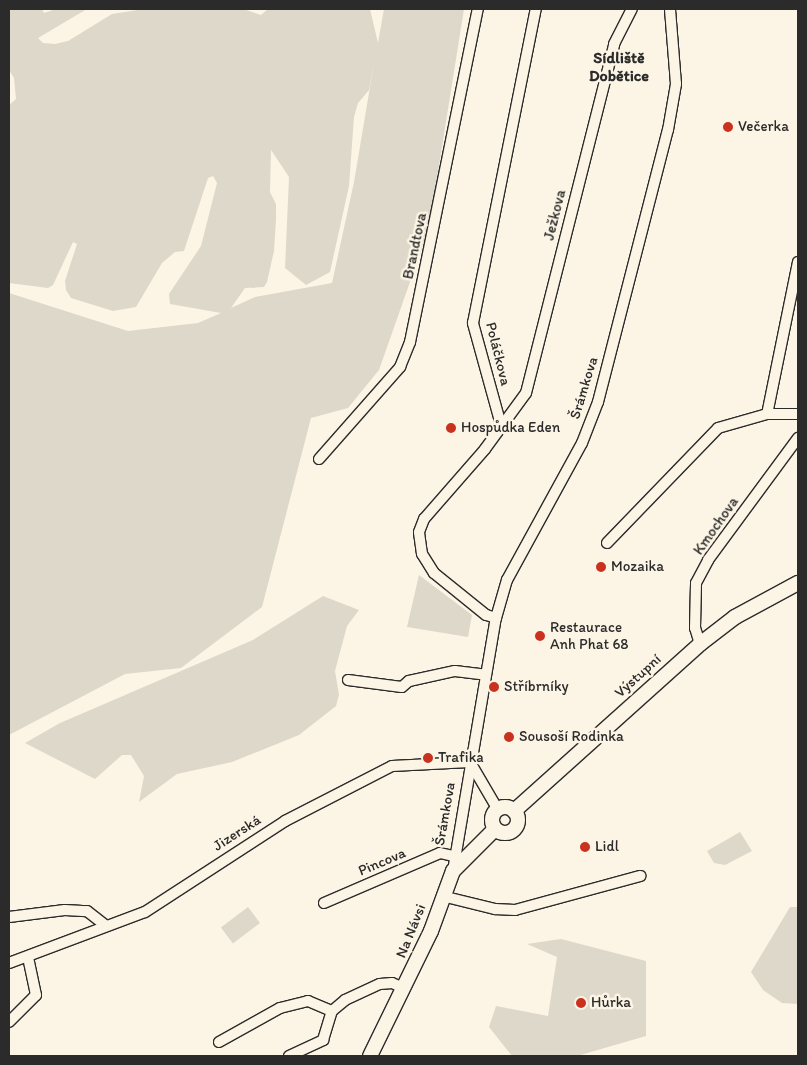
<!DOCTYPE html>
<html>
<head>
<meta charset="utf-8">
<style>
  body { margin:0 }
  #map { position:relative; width:807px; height:1065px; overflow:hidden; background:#fcf5e5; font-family:Itim,sans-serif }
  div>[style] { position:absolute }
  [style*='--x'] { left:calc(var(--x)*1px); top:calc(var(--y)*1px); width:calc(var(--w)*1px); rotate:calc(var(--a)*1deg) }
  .green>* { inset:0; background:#ded8ca; transform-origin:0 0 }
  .roads { filter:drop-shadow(1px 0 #2b2b2b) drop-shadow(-1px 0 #2b2b2b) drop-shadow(0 1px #2b2b2b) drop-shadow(0 -1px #2b2b2b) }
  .street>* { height:10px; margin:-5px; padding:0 5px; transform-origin:5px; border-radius:5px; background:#fcf5e5 }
  .secondary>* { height:14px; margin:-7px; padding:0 7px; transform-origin:7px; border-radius:7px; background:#fcf5e5 }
  .secondary>.ring { margin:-7px; padding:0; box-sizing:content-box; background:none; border:14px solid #fcf5e5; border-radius:50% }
  .dots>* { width:14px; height:14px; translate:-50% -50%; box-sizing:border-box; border:2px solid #fcf5e5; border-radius:50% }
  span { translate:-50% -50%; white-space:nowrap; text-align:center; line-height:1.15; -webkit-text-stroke:5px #fcf5e5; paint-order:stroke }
  .poi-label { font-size:15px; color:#2b2b2b }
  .left { translate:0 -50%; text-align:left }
  .street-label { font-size:15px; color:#2b2b2b }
  .neighbourhood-label { font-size:16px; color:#2b2b2b; font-weight:700 }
  .frame { position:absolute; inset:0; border:10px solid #2b2b2b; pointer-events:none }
</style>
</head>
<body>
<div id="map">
  <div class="green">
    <div style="clip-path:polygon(evenodd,14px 9px,42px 9px,44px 13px,56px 9px,87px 9px,38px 38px,43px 43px,55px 44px,68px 41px,112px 14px,144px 9px,243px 9px,261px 15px,268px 9px,370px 9px,378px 43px,384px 9px,464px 9px,429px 228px,379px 370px,348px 408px,311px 418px,262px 607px,181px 668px,125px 674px,9px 735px,9px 293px,128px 331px,198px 323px,221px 313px,170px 304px,169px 294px,201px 246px,217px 183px,213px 176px,208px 178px,184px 251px,175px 252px,162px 263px,136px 307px,113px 311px,71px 298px,66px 290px,65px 281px,77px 244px,73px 242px,53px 285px,48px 288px,9px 283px,9px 105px,16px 99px,14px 78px,9px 70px,9px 11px,14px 9px,374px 63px,354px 182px,332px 283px,255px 297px,231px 308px,245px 288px,264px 287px,267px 282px,274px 251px,276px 220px,276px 204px,270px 192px,271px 150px,289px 177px,285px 268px,306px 285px,330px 272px,349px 186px,354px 117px,358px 103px,369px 90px,374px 63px)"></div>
    <div style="clip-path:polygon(419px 575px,472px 615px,468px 637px,407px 627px)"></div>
    <div style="clip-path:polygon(323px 596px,359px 610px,347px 626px,335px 671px,339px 695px,336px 706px,299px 735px,232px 762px,177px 774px,139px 802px,144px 776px,131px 755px,122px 755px,95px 779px,25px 743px,60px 723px,253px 640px)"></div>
    <div style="clip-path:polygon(740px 832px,752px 851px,725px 865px,714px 863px,707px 851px)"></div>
    <div style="left:248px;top:907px;width:20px;height:34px;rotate:53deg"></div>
    <div style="clip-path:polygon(790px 907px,798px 907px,798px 1004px,782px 1003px,763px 990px,751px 972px)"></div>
    <div style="clip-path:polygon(561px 939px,646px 961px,646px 1036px,577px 1056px,512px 1056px,489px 1027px,496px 1006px,548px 1016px,557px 957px,527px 944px)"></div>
  </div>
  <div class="roads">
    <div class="street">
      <div style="--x:798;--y:262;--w:155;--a:101.5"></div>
      <div style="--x:767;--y:414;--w:31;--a:0"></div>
      <div style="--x:501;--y:425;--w:106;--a:-105.4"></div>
      <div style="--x:473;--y:323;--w:320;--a:-78.7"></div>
      <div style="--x:319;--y:459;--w:123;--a:-48.6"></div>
      <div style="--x:400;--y:367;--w:27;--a:-68"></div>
      <div style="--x:410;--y:342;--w:340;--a:-78.5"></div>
      <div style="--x:607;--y:543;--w:160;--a:-46"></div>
      <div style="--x:718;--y:428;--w:51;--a:-15.9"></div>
      <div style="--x:496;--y:618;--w:10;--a:-163"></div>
      <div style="--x:486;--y:615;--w:67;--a:-141.1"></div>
      <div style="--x:434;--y:573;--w:22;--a:-122"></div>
      <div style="--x:422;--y:554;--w:22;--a:-98"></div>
      <div style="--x:419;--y:532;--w:14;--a:-69"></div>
      <div style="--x:424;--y:519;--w:93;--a:-48.9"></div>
      <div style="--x:485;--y:449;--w:69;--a:-53.8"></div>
      <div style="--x:526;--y:393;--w:360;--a:-75.8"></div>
      <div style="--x:614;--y:44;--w:39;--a:-63"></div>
      <div style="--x:700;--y:644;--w:17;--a:-107"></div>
      <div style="--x:695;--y:628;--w:45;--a:-88.7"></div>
      <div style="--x:696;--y:583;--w:26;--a:-62"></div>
      <div style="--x:708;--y:560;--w:152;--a:-53.6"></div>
      <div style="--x:348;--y:680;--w:54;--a:7.4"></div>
      <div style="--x:402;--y:687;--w:9;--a:-41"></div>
      <div style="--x:409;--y:681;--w:47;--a:-12.3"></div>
      <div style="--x:455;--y:671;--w:31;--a:7"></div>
      <div style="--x:470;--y:762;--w:56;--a:59.7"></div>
      <div style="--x:453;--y:871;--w:257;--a:-80.4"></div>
      <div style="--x:496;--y:618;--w:40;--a:-74"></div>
      <div style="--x:507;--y:580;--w:156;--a:-61.3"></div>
      <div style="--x:582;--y:443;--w:44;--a:-68.7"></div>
      <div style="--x:598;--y:402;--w:281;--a:-75.6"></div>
      <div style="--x:668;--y:130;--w:47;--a:-80.1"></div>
      <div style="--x:676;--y:84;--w:75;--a:-94.6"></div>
      <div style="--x:442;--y:896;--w:55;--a:13.8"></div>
      <div style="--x:495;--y:909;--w:20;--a:3"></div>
      <div style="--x:515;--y:910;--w:130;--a:-15.2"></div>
      <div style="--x:324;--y:903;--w:126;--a:-23.3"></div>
      <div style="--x:440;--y:853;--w:13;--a:13"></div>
      <div style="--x:9;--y:917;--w:56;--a:-7.1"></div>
      <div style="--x:65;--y:910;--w:22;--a:3"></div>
      <div style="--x:87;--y:911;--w:24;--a:38"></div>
      <div style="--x:9;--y:963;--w:145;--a:-20.6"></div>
      <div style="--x:145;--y:912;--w:167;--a:-33"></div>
      <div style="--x:285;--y:821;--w:120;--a:-27.2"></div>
      <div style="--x:392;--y:766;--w:78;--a:-2.9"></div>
      <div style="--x:9;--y:1022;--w:38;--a:-45"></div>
      <div style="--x:36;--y:995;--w:38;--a:-102"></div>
      <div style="--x:219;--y:1042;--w:70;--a:-29.1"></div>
      <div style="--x:280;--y:1008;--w:29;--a:-14"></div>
      <div style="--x:308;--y:1001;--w:26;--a:23"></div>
      <div style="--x:289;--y:1056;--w:38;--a:-25"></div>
      <div style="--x:323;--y:1040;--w:30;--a:-73"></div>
      <div style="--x:332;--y:1011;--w:17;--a:-40"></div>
      <div style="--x:345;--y:1000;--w:38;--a:-25"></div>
      <div style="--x:380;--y:984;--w:12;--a:-5"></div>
      <div style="--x:392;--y:983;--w:13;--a:23"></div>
    </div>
    <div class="secondary">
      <div class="ring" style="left:492px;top:807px;width:12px;height:12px"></div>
      <div style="--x:514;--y:811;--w:250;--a:-41.9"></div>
      <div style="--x:700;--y:644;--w:44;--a:-37.6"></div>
      <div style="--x:735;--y:617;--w:72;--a:-28.4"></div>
      <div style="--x:370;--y:1056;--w:139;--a:-64"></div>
      <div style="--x:431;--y:931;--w:64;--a:-69.9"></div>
      <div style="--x:453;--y:871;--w:59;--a:-45"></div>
    </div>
  </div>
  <div class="dots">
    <div style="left:728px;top:127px;background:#c8321e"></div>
    <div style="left:451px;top:428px;background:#c8321e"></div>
    <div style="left:601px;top:567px;background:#c8321e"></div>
    <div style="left:540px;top:636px;background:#c8321e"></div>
    <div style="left:494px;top:687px;background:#c8321e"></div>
    <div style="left:509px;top:737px;background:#c8321e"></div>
    <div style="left:428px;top:758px;background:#c8321e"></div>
    <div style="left:585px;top:847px;background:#c8321e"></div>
    <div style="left:581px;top:1003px;background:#c8321e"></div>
  </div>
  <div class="poi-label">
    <span class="left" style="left:738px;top:127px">Večerka</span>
    <span class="left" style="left:461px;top:428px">Hospůdka Eden</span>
    <span class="left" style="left:611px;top:567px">Mozaika</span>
    <span class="left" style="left:550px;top:636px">Restaurace<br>Anh Phat 68</span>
    <span class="left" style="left:504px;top:687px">Stříbrníky</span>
    <span class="left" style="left:519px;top:737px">Sousoší Rodinka</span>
    <span class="left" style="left:438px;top:758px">Trafika</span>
    <span class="left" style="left:595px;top:847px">Lidl</span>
    <span class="left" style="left:591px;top:1003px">Hůrka</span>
  </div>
  <div class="street-label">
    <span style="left:555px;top:215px;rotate:-76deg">Ježkova</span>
    <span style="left:415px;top:246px;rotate:-78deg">Brandtova</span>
    <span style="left:498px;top:354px;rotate:76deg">Poláčkova</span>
    <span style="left:584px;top:388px;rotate:-73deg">Šrámkova</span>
    <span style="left:716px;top:526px;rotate:-55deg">Kmochova</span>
    <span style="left:638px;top:676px;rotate:-42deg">Výstupní</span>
    <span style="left:445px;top:814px;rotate:-80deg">Šrámkova</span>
    <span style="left:237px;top:833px;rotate:-33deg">Jizerská</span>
    <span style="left:382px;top:862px;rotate:-23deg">Pincova</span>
    <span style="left:411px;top:931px;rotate:-68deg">Na Návsi</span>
  </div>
  <div class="neighbourhood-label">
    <span style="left:619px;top:67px">Sídliště<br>Dobětice</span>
  </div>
  <div class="frame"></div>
</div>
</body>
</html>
